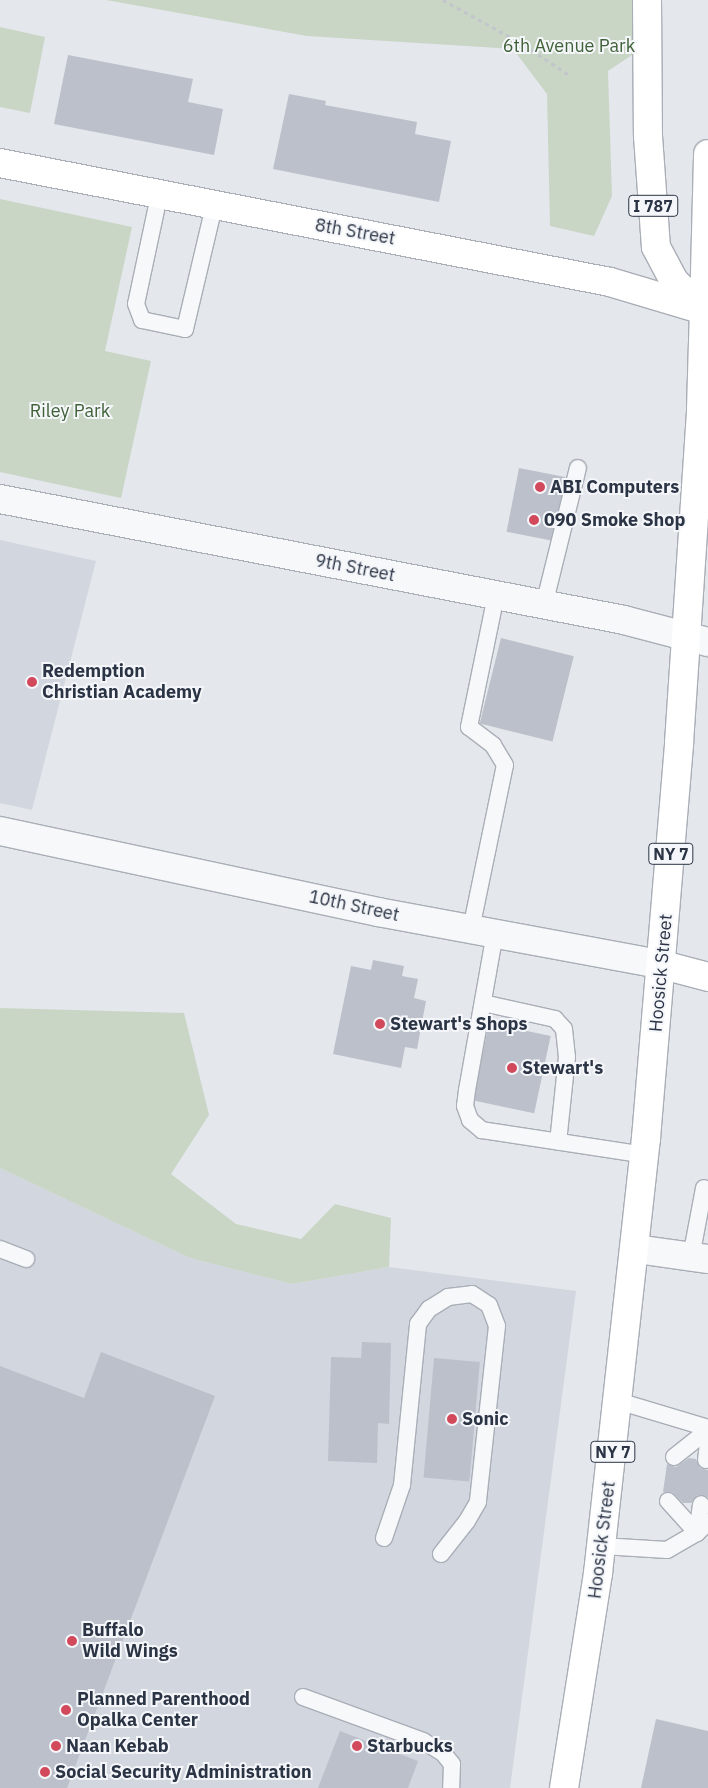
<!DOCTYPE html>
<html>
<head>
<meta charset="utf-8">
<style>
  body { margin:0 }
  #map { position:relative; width:708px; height:1788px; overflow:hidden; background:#e4e7ec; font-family:"IBM Plex Sans",sans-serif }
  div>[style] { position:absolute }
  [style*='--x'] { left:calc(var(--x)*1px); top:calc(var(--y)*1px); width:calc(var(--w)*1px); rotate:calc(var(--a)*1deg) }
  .built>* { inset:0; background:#d2d6de }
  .green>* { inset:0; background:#c9d6c5 }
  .building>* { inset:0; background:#bbc0ca; transform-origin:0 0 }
  .path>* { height:3px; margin-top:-1.5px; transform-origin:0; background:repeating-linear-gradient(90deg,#c2c5cb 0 4px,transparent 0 8px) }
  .roads { filter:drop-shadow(1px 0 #a9aeb7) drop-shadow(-1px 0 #a9aeb7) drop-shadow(0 1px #a9aeb7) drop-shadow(0 -1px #a9aeb7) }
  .lane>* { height:16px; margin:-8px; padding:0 8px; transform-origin:8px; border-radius:8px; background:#f7f8fa }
  .street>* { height:28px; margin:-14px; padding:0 14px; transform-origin:14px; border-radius:14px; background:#f7f8fa }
  .secondary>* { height:28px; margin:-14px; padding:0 14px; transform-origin:14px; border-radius:14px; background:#fff }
  .primary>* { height:28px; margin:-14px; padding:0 14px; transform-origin:14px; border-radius:14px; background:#fff }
  .highway>* { height:28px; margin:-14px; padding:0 14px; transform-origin:14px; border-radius:14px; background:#fff }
  .dots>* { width:14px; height:14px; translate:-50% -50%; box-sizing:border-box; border:2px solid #f4f6f9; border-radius:50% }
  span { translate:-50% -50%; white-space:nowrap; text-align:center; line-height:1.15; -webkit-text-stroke:4px #f4f6f9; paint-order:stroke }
  .shield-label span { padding:1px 4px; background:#f4f6f9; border:1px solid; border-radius:4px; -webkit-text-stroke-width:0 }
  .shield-label { font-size:16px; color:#2b3445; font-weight:700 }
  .park-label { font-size:18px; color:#3f6138 }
  .street-label { font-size:18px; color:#2b3445 }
  .poi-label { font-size:18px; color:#2b3445; font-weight:700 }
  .left { translate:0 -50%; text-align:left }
</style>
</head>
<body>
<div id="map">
  <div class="built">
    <div style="clip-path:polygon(0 540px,96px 561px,32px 810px,0 803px)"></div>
    <div style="clip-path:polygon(0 1168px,190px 1258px,292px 1284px,389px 1267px,576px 1291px,510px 1788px,0 1788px)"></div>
  </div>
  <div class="green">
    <div style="clip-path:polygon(106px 0,658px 0,659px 37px,608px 71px,612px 196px,594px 236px,550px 226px,547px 94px,513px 49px,307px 36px)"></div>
    <div style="clip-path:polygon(0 27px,45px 37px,30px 113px,0 107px)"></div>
    <div style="clip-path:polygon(0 199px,132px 227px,105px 351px,151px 361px,121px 498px,0 472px)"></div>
    <div style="clip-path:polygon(0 1008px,184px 1013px,209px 1115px,171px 1174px,236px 1224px,301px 1239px,335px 1204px,391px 1218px,389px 1267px,292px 1284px,190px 1258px,0 1168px)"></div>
  </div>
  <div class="building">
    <div style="clip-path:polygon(68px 55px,193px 79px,188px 102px,223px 109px,214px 155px,54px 124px)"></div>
    <div style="clip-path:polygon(289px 94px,326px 101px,325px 105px,417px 122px,415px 134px,451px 141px,439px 202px,273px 169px)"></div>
    <div style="left:519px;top:468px;width:47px;height:65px;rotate:11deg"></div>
    <div style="left:501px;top:638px;width:75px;height:88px;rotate:14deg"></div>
    <div style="clip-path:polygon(373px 960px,404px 966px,402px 976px,418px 979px,414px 998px,426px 1001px,417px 1049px,405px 1047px,401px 1068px,333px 1054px,351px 966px,371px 970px)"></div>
    <div style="left:489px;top:1023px;width:63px;height:79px;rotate:12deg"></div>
    <div style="clip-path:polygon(362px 1342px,391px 1343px,389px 1424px,378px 1423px,377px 1463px,328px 1461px,331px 1357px,361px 1358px)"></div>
    <div style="clip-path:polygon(101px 1352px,215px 1396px,67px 1788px,0 1788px,0 1366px,84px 1398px)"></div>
    <div style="left:434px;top:1358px;width:46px;height:120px;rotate:5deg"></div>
    <div style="clip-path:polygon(689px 1458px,696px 1459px,700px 1468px,708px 1470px,708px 1497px,698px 1495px,691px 1503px,683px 1503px,672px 1492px,663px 1492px,667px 1464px,676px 1467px)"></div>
    <div style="clip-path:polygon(656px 1719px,708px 1731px,708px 1788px,641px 1788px)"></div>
    <div style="clip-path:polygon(340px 1731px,418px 1761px,408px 1788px,318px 1788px)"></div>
  </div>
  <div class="path">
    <div style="--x:443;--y:0;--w:85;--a:28.7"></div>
    <div style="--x:518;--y:41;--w:61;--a:33.7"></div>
  </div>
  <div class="roads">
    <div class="lane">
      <div style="--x:159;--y:196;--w:110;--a:102"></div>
      <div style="--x:136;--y:304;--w:17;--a:69"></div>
      <div style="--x:142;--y:320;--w:44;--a:11.8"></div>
      <div style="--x:185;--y:329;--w:126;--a:-76.7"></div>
      <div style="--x:544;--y:605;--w:141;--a:-76.1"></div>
      <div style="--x:471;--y:929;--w:167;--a:-78.3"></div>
      <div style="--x:505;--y:765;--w:23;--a:-121"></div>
      <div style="--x:493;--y:745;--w:30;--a:-143"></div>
      <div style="--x:469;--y:727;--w:134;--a:-78.4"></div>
      <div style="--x:495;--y:933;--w:159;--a:100.1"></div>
      <div style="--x:467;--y:1090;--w:16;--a:97"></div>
      <div style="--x:465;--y:1106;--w:15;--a:70"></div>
      <div style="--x:470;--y:1120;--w:16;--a:40"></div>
      <div style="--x:482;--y:1130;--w:165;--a:8.7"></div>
      <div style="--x:483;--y:1003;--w:74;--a:12.5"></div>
      <div style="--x:555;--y:1019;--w:13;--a:48"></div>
      <div style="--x:564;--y:1029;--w:28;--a:84"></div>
      <div style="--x:567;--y:1057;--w:85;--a:96"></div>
      <div style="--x:0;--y:1249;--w:28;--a:21"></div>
      <div style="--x:691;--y:1257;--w:70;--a:-79.3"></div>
      <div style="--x:618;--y:1401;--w:94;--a:16.7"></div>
      <div style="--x:674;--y:1457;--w:43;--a:-38.5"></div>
      <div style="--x:706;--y:1460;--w:16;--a:-83"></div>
      <div style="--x:668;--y:1501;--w:43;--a:47.8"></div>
      <div style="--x:697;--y:1533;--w:29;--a:-82"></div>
      <div style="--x:384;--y:1538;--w:56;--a:-71.2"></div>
      <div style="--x:402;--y:1485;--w:162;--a:-84.3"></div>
      <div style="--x:418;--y:1324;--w:19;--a:-54"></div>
      <div style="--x:429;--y:1309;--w:22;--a:-32"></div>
      <div style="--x:448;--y:1297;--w:24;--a:-7"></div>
      <div style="--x:472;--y:1294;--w:20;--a:33"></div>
      <div style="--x:489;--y:1305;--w:22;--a:69"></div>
      <div style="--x:497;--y:1326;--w:177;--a:96.2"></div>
      <div style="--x:478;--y:1502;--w:22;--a:120"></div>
      <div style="--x:467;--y:1521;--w:42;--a:128.2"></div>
      <div style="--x:602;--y:1546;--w:65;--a:3.5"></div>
      <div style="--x:667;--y:1550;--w:34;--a:-30"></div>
      <div style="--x:697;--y:1533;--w:16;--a:-45"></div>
      <div style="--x:303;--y:1697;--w:128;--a:20.1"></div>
      <div style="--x:423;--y:1741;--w:23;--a:31"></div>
      <div style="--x:443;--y:1753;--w:14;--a:51"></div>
      <div style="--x:452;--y:1764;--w:24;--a:92"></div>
    </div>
    <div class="street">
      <div style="--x:0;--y:499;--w:636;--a:10.97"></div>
      <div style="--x:624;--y:620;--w:87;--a:14.7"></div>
      <div style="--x:0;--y:831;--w:387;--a:12.1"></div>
      <div style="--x:378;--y:912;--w:290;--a:10.5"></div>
      <div style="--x:636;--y:1249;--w:73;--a:7.9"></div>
    </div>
    <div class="secondary">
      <div style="--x:0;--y:163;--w:621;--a:11.04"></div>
      <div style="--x:610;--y:282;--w:98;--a:16.6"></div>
    </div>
    <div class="primary">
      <div style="--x:704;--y:310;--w:156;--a:-88.5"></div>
      <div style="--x:663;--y:965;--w:47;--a:14.9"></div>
    </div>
    <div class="highway">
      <div style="--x:647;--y:0;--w:136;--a:89.6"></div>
      <div style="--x:648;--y:136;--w:111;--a:85.9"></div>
      <div style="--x:656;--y:247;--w:40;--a:62"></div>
      <div style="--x:675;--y:282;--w:40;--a:44"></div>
      <div style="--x:564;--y:1788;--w:218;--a:-81"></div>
      <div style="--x:598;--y:1573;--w:438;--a:-83.7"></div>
      <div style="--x:646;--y:1138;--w:396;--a:-85.2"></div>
      <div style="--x:679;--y:743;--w:335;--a:-86.2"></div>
      <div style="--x:701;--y:409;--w:99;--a:-88.3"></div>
    </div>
  </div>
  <div class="dots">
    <div style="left:540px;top:487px;background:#d1495b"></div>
    <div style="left:534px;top:520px;background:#d1495b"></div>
    <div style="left:32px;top:682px;background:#d1495b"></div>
    <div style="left:380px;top:1024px;background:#d1495b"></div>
    <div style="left:512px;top:1068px;background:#d1495b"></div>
    <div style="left:452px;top:1419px;background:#d1495b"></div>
    <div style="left:72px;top:1641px;background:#d1495b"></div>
    <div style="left:66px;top:1710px;background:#d1495b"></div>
    <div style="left:56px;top:1746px;background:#d1495b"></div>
    <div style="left:357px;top:1746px;background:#d1495b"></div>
    <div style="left:45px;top:1772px;background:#d1495b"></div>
  </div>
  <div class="shield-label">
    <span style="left:653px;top:206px">I 787</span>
    <span style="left:671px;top:854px">NY 7</span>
    <span style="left:613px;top:1452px">NY 7</span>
  </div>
  <div class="park-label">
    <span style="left:569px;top:46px">6th Avenue Park</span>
    <span style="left:70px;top:411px">Riley Park</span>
  </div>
  <div class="street-label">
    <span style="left:355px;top:232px;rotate:10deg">8th Street</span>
    <span style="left:355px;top:568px;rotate:11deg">9th Street</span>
    <span style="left:354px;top:906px;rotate:12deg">10th Street</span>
    <span style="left:661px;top:973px;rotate:-85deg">Hoosick Street</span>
    <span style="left:602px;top:1540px;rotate:-83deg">Hoosick Street</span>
  </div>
  <div class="poi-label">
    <span class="left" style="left:550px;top:487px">ABI Computers</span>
    <span class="left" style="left:544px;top:520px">090 Smoke Shop</span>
    <span class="left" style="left:42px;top:682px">Redemption<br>Christian Academy</span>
    <span class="left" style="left:390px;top:1024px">Stewart's Shops</span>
    <span class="left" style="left:522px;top:1068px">Stewart's</span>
    <span class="left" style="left:462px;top:1419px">Sonic</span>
    <span class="left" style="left:82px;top:1641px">Buffalo<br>Wild Wings</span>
    <span class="left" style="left:77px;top:1710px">Planned Parenthood<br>Opalka Center</span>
    <span class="left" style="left:66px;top:1746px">Naan Kebab</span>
    <span class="left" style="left:367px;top:1746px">Starbucks</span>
    <span class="left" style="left:55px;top:1772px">Social Security Administration</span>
  </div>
</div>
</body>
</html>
